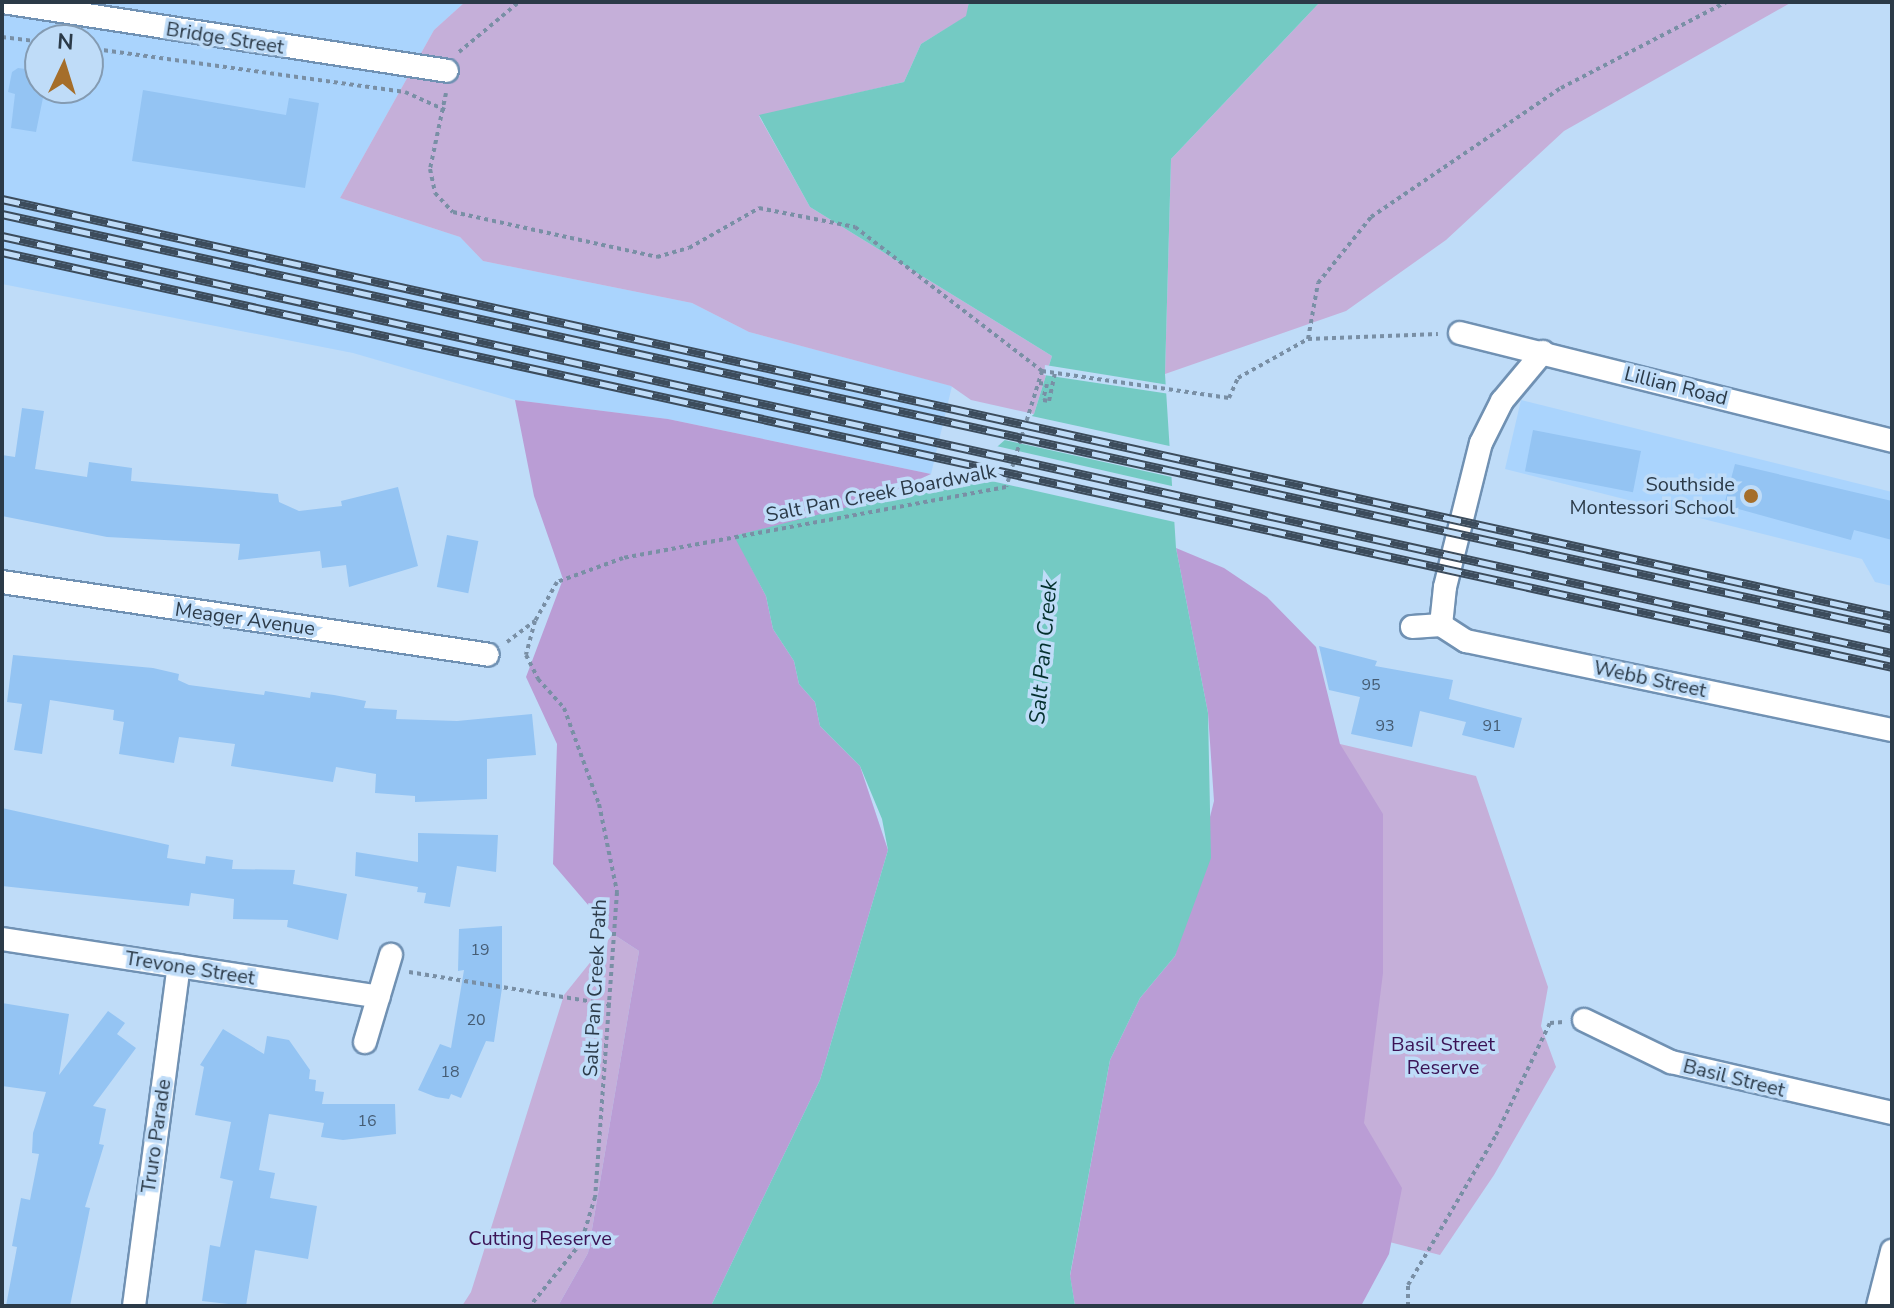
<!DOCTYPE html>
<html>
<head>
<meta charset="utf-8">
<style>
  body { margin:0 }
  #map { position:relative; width:1894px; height:1308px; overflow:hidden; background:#bfdcf8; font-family:"Nunito Sans",sans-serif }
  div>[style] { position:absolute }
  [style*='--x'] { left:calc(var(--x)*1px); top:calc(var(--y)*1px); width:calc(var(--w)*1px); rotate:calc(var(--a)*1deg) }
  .built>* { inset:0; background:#aad4fd }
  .green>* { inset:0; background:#c5afd9 }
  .forest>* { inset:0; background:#ba9dd5 }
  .water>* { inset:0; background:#74cac3 }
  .pier>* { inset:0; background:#bfdcf8 }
  .building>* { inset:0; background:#94c4f3; transform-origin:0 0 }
  .path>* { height:4px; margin-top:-2px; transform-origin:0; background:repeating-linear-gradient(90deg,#798fa5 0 4px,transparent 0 8px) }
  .roads { filter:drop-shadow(2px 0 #7091b3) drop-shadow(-2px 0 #7091b3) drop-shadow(0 2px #7091b3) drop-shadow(0 -2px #7091b3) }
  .street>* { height:22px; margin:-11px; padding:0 11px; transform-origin:11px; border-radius:11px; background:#fff }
  .rail>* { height:9px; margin-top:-4.5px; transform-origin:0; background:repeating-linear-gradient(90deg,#bfdcf8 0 18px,#3c4c5c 0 36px); box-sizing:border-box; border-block:2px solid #3c4c5c }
  .dots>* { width:22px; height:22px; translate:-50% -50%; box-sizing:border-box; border:4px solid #bfdcf8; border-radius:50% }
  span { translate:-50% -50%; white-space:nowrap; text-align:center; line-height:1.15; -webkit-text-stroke:7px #bfdcf8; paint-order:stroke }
  .number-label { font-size:16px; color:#455c73 }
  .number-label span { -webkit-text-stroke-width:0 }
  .street-label { font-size:20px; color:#2b3a48 }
  .poi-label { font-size:20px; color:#2b3a48 }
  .right { translate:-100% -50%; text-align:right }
  .park-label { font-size:20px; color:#3b1355 }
  .water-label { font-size:22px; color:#04302d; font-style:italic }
  .frame { position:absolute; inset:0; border:4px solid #2b3a48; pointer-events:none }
  .north { position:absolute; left:24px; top:24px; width:80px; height:80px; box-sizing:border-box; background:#bfdcf8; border:2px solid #849bb2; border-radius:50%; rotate:4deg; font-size:22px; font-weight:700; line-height:32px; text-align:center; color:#2b3a48 }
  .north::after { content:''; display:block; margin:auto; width:28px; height:36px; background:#a56e2a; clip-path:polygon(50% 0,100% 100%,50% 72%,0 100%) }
</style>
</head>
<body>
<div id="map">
  <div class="built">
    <div style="clip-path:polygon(evenodd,2px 2px,465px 2px,434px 30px,340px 198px,460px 237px,483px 261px,692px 303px,749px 332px,952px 386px,931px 474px,668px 419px,515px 400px,353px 353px,2px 284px,2px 2px,40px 40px,88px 40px,88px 88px,40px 88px,40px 40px)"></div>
    <div style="clip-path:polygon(1521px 400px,1892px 492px,1892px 586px,1875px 582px,1862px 559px,1505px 469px)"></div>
  </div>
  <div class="green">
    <div style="clip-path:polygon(465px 2px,969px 2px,967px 16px,921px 44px,904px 82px,759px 116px,810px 207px,1052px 356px,1034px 414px,971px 400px,951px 386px,749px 332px,692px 303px,483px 261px,460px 237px,340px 198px,434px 30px)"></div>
    <div style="clip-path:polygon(1320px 2px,1792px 2px,1564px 131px,1446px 240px,1346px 311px,1165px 374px,1171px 159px)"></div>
    <div style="clip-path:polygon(1340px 744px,1476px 776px,1548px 987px,1541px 1026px,1556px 1067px,1494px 1175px,1440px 1255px,1331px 1227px)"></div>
    <div style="clip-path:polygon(613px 934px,639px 951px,588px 1253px,558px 1306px,462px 1306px,471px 1292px,564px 995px)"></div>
  </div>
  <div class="forest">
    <div style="clip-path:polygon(515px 400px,668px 419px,931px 474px,856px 508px,735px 536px,766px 596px,773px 629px,794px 661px,799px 684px,815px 702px,820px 726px,860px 766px,888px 850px,820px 1080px,711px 1306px,558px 1306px,588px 1253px,639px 951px,613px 934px,553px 864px,557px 744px,526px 677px,563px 579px,534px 496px)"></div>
    <div style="clip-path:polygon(1176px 548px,1224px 568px,1267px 597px,1316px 647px,1340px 744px,1383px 814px,1383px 973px,1364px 1123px,1402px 1188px,1389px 1254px,1361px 1306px,1075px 1306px,1070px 1276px,1110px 1060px,1140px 998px,1175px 956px,1214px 801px,1208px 713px)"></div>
  </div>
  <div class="water">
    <div style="clip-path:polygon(969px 2px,1320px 2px,1171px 159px,1165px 374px,1176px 548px,1208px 713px,1211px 858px,1175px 956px,1140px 998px,1110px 1060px,1070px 1275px,1075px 1306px,711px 1306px,820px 1080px,888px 850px,882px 819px,860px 766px,820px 726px,815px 702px,799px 684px,794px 661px,773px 629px,766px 596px,734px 536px,962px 478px,1034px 414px,1052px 356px,810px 207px,759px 115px,904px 82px,921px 44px,966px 16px)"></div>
  </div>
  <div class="pier">
    <div style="clip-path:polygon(1045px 365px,1169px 385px,1170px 394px,1044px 375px)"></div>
    <div style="clip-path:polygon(1027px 415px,1174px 447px,1176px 478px,1000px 439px)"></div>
    <div style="clip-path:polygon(992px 445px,1176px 487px,1179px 523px,960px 474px)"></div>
  </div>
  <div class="building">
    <div style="clip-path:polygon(18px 68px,40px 71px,40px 88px,45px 88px,36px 132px,11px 128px,15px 94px,8px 92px,12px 72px)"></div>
    <div style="clip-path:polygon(143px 90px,286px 115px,289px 98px,319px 103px,305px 188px,132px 161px)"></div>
    <div style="clip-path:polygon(22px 408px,44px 411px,35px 469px,87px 477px,89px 462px,132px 468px,131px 481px,278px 494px,279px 502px,299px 511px,342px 506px,341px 501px,398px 487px,418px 566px,349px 587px,346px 565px,322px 568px,320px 551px,238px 560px,240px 544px,107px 537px,2px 516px,2px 455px,15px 457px)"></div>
    <div style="left:1533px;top:430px;width:110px;height:42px;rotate:11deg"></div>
    <div style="clip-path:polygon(1735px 464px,1892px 501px,1892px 540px,1854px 530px,1851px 540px,1724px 505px)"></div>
    <div style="left:447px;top:535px;width:32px;height:53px;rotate:11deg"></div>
    <div style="clip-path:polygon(1319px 646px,1377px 661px,1375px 666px,1453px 680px,1449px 699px,1522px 718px,1514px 748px,1462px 735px,1466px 722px,1420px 711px,1412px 747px,1351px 734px,1360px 697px,1329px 690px)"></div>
    <div style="clip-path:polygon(13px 655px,153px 668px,179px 674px,178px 680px,189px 685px,264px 695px,265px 691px,310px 698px,311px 692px,334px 695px,366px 701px,364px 708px,397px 710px,396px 719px,457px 721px,532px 714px,536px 755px,487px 759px,487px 799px,415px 802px,415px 796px,375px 793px,376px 774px,336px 767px,333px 782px,231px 766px,235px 744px,179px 737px,174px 763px,119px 754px,124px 722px,113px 720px,114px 710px,50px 700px,42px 754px,14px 750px,22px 704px,7px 702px)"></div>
    <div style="clip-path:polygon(2px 808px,169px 845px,167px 858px,205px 864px,206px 856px,233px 860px,232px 869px,295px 870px,293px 884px,347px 894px,338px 940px,287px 927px,288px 920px,233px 919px,234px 899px,191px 893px,189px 906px,2px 886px)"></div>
    <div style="clip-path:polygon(418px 833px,498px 835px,496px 872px,457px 866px,450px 907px,424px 903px,426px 893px,417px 892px,418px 887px,355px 876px,356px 852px,418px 862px)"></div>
    <div style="clip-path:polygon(502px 926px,502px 988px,494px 1042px,486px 1041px,461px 1098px,451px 1094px,449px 1099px,436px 1097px,418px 1090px,440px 1044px,451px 1048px,464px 970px,458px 971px,459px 929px)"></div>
    <div style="clip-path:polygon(2px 1003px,69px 1014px,59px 1075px,108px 1011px,125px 1023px,117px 1034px,136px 1048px,93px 1106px,106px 1109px,99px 1144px,104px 1145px,85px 1207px,90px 1208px,70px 1306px,6px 1306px,17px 1247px,12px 1246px,21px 1198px,30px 1200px,39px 1154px,32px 1153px,33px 1133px,46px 1092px,2px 1086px)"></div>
    <div style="clip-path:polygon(223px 1029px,264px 1054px,267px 1036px,289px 1040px,310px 1070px,309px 1079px,316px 1080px,315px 1091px,324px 1092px,322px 1104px,395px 1104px,396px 1134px,343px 1140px,321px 1137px,324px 1123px,269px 1114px,259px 1170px,275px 1173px,270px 1198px,317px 1206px,308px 1259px,255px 1250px,246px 1306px,202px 1301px,210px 1245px,220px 1247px,233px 1181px,220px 1178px,231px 1122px,195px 1115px,204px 1067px,200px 1065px)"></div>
  </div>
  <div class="path">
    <div style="--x:2;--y:37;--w:38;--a:7"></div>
    <div style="--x:88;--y:48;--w:320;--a:7.9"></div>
    <div style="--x:405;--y:92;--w:44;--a:24.2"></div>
    <div style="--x:459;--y:52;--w:78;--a:-39.8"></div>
    <div style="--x:446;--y:93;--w:78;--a:101.9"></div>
    <div style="--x:430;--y:169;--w:25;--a:78"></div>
    <div style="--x:435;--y:193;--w:26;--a:47"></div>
    <div style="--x:453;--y:212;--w:209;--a:12.4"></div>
    <div style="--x:657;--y:257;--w:33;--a:-16"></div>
    <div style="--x:689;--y:248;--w:81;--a:-29.7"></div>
    <div style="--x:759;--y:208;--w:98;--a:11.2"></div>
    <div style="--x:855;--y:227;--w:236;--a:37.6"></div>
    <div style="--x:1042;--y:371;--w:121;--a:107.2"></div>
    <div style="--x:1006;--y:487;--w:390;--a:169.5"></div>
    <div style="--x:623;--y:558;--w:70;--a:160"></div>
    <div style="--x:557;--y:582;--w:45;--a:119.4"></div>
    <div style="--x:535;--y:621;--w:35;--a:105"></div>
    <div style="--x:526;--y:655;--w:27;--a:63"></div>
    <div style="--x:538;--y:679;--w:39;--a:48"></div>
    <div style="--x:564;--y:708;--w:102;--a:70"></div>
    <div style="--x:599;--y:804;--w:90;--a:78.4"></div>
    <div style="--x:617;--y:892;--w:306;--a:94.1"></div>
    <div style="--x:595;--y:1197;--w:48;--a:106.9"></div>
    <div style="--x:581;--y:1243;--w:81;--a:129"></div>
    <div style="--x:1308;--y:339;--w:57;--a:-79.9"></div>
    <div style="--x:1318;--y:283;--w:85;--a:-51.2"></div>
    <div style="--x:1371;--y:217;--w:230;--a:-34.2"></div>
    <div style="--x:1561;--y:88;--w:186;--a:-27.5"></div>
    <div style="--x:1042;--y:371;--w:189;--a:8.2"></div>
    <div style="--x:1229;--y:398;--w:22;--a:-66"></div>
    <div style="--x:1238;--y:378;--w:80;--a:-29.1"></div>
    <div style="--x:1308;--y:339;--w:130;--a:-2.2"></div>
    <div style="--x:1039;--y:383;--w:8;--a:7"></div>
    <div style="--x:1047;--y:384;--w:16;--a:104"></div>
    <div style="--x:1043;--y:400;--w:6;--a:9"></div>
    <div style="--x:1049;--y:401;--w:29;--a:-78"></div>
    <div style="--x:507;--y:642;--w:35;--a:-37"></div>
    <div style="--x:409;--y:972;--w:206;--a:9.2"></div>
    <div style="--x:1408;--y:1306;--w:21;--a:-90"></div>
    <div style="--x:1408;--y:1285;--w:174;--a:-59.6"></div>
    <div style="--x:1496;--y:1135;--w:124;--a:-64.3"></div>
    <div style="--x:1550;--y:1023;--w:14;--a:-4"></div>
  </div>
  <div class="roads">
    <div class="street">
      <div style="--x:3;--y:2;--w:449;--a:8.8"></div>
      <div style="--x:1460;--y:333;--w:445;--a:14"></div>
      <div style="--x:2;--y:582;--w:491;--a:8.5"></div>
      <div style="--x:1441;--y:625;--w:30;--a:33"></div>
      <div style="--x:1466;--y:641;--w:435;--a:11.8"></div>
      <div style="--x:1441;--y:625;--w:38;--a:-84"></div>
      <div style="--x:1445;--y:587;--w:148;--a:-76"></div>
      <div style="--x:1481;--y:443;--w:47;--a:-63.4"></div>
      <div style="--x:1502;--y:401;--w:64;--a:-50.1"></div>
      <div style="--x:1412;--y:627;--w:29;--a:-4"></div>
      <div style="--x:2;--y:939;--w:381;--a:8.7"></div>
      <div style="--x:1584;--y:1020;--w:97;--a:25.8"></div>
      <div style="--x:1671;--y:1062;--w:227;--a:13"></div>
      <div style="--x:365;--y:1042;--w:91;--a:-73.4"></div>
      <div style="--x:134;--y:1306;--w:343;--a:-82.5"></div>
      <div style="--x:1878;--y:1306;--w:57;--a:-75.7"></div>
    </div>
  </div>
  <div class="rail">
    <div style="--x:2;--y:199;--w:1935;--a:12.44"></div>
    <div style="--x:2;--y:214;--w:1935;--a:12.38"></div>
    <div style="--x:2;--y:236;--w:1935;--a:12.44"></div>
    <div style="--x:2;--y:252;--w:1935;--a:12.38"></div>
  </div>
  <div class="dots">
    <div style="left:1751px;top:496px;background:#a56e2a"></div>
  </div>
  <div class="number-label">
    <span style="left:1371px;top:685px">95</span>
    <span style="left:1385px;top:726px">93</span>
    <span style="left:1492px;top:726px">91</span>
    <span style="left:480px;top:950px">19</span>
    <span style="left:476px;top:1020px">20</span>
    <span style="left:450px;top:1072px">18</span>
    <span style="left:367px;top:1121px">16</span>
  </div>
  <div class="street-label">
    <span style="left:225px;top:38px;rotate:9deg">Bridge Street</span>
    <span style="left:1676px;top:386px;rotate:14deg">Lillian Road</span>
    <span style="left:881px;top:493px;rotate:-11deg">Salt Pan Creek Boardwalk</span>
    <span style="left:245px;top:619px;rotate:8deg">Meager Avenue</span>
    <span style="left:1650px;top:679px;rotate:12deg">Webb Street</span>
    <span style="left:190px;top:968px;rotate:9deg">Trevone Street</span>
    <span style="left:595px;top:988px;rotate:-87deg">Salt Pan Creek Path</span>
    <span style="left:1734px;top:1078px;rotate:14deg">Basil Street</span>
    <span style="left:156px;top:1136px;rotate:-82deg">Truro Parade</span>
  </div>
  <div class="poi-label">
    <span class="right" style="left:1735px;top:496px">Southside<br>Montessori School</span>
  </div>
  <div class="park-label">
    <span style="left:1443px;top:1056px">Basil Street<br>Reserve</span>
    <span style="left:540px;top:1238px">Cutting Reserve</span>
  </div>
  <div class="water-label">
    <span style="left:1044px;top:652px;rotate:-85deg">Salt Pan Creek</span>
  </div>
  <div class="frame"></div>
  <div class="north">N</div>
</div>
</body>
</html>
